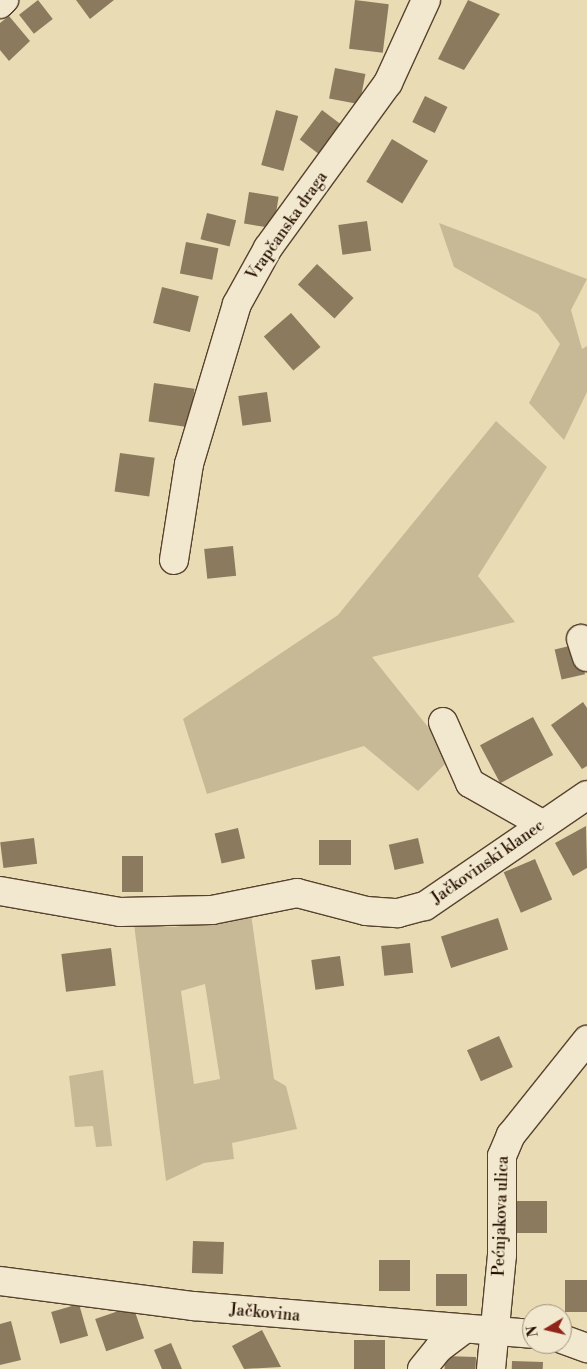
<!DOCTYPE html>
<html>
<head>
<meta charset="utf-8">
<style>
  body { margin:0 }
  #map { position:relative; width:587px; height:1369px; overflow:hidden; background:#e9dcb5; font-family:"Libre Bodoni",serif }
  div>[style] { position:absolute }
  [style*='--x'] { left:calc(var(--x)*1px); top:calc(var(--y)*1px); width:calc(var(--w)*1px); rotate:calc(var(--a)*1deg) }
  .green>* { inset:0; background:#c8b996 }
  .building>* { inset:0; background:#8b7a5e; transform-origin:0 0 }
  .roads { filter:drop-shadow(1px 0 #57422d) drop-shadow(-1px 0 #57422d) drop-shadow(0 1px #57422d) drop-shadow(0 -1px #57422d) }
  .minor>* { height:28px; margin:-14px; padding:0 14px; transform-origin:14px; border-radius:14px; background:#f1e8cf }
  span { translate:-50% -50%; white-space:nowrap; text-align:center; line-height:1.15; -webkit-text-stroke:4.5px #f1e8cf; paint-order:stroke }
  .street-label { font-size:16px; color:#260f00 }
  .north { position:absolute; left:522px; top:1304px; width:50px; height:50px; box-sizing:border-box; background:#f1e8cf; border:1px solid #a0917c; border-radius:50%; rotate:261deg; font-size:14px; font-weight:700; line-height:20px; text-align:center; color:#260f00 }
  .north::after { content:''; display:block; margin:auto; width:18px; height:22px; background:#8f2418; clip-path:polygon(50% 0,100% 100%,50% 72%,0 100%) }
</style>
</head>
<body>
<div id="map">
  <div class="green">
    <div style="clip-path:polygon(439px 223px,587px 279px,571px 310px,582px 349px,587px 346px,587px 392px,564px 440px,529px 403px,560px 344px,538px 314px,454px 267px)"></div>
    <div style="clip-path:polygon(496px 421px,547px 467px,478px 576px,515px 622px,372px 657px,452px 757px,418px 791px,364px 746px,207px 794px,183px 719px,338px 615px)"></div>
    <div style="clip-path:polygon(evenodd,251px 914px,274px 1079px,286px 1086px,297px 1129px,232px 1143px,234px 1159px,204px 1163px,166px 1181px,134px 924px,175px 927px,251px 914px,205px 984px,220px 1079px,194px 1084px,181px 991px,205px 984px)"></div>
    <div style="clip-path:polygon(103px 1070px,112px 1146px,96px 1147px,93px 1126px,75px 1127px,69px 1076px)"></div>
  </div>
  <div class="building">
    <div style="left:38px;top:0;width:24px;height:24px;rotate:52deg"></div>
    <div style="clip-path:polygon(76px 0,114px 0,90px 19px)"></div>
    <div style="left:355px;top:0;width:34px;height:49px;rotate:7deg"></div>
    <div style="clip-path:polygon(468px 0,500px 14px,464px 70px,438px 59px)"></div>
    <div style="clip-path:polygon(9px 16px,30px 41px,9px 61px,0 50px,0 23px)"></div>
    <div style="left:335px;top:68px;width:31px;height:31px;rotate:11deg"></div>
    <div style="left:425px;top:96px;width:25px;height:29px;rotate:26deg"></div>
    <div style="left:276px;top:110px;width:23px;height:57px;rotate:15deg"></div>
    <div style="left:322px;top:110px;width:26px;height:37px;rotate:37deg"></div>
    <div style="left:392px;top:139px;width:42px;height:50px;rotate:31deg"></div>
    <div style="left:249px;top:192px;width:30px;height:32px;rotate:9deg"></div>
    <div style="left:207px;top:213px;width:30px;height:27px;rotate:14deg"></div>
    <div style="left:367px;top:221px;width:30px;height:29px;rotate:82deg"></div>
    <div style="left:186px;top:242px;width:33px;height:32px;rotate:11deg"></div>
    <div style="left:317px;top:264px;width:50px;height:28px;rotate:43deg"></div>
    <div style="left:162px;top:287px;width:38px;height:37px;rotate:14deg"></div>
    <div style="left:291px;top:313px;width:45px;height:36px;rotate:49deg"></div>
    <div style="left:154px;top:383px;width:41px;height:39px;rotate:8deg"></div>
    <div style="left:267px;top:392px;width:30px;height:29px;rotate:82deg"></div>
    <div style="left:120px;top:453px;width:35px;height:39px;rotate:8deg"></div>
    <div style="left:233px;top:546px;width:30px;height:29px;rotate:84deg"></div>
    <div style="left:578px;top:644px;width:31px;height:24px;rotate:77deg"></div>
    <div style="clip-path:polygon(583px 702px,587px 708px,587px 766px,582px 769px,551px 725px)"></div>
    <div style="left:533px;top:717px;width:43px;height:60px;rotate:62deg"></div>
    <div style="clip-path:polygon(586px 826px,587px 868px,573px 876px,555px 843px)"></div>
    <div style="left:238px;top:828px;width:31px;height:24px;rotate:77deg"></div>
    <div style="left:34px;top:838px;width:26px;height:34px;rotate:83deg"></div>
    <div style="left:418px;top:838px;width:26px;height:30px;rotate:77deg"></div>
    <div style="left:351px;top:840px;width:25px;height:32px;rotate:90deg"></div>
    <div style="left:122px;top:856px;width:21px;height:36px"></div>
    <div style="left:535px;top:859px;width:44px;height:34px;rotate:67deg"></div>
    <div style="left:498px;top:918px;width:33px;height:60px;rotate:72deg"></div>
    <div style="left:410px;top:943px;width:30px;height:29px;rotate:84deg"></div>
    <div style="left:111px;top:948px;width:38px;height:50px;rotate:83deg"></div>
    <div style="left:340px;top:956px;width:30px;height:29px;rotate:82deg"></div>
    <div style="left:499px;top:1036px;width:34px;height:35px;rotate:66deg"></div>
    <div style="left:516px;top:1201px;width:31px;height:32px"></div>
    <div style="left:193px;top:1241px;width:31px;height:32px;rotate:2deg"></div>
    <div style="left:379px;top:1260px;width:31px;height:31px"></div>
    <div style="left:436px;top:1274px;width:31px;height:32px"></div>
    <div style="left:565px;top:1280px;width:22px;height:32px"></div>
    <div style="left:79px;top:1304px;width:33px;height:29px;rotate:74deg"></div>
    <div style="left:133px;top:1306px;width:34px;height:40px;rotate:71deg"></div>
    <div style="clip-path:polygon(11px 1321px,21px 1360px,0 1365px,0 1324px)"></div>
    <div style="clip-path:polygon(262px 1330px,281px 1367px,244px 1369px,232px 1346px)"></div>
    <div style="left:354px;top:1340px;width:31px;height:29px"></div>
    <div style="clip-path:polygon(171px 1343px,182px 1369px,162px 1369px,154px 1350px)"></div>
    <div style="left:445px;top:1356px;width:31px;height:13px;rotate:2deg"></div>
    <div style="left:512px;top:1361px;width:31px;height:8px;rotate:2deg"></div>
  </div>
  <div class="roads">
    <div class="minor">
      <div style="--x:0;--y:4;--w:6;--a:-45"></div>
      <div style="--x:174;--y:560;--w:97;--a:-81.1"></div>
      <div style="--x:189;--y:464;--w:167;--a:-73.3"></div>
      <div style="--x:237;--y:304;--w:64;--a:-61"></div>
      <div style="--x:268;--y:248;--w:204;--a:-54"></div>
      <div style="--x:388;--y:83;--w:91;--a:-65.4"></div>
      <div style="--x:581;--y:639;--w:19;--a:72"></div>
      <div style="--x:443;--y:722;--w:67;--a:66.1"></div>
      <div style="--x:470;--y:783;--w:83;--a:29.7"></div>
      <div style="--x:0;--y:891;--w:122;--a:9.9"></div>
      <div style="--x:120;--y:912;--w:92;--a:-1.2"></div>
      <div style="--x:212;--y:910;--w:87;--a:-11.3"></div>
      <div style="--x:297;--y:893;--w:71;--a:14.6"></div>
      <div style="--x:366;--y:911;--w:32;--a:4"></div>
      <div style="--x:398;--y:913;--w:28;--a:-15"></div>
      <div style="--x:425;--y:906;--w:196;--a:-34.4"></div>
      <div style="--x:0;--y:1281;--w:195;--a:7.4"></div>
      <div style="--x:193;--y:1306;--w:340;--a:4.7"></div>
      <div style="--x:562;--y:1339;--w:27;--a:20"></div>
      <div style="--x:422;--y:1369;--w:27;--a:-51"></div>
      <div style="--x:439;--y:1348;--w:30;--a:-37"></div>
      <div style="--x:491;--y:1369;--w:115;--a:-84.5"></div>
      <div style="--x:502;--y:1255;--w:99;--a:-90"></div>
      <div style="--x:502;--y:1156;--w:23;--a:-67"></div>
      <div style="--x:511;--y:1135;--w:122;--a:-51.3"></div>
    </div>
  </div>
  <div class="street-label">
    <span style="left:287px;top:226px;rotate:-55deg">Vrapčanska draga</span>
    <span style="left:488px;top:862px;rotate:-35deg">Jačkovinski klanec</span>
    <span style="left:501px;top:1216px;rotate:-88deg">Pećnjakova ulica</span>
    <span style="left:265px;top:1313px;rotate:5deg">Jačkovina</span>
  </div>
  <div class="north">N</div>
</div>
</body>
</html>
